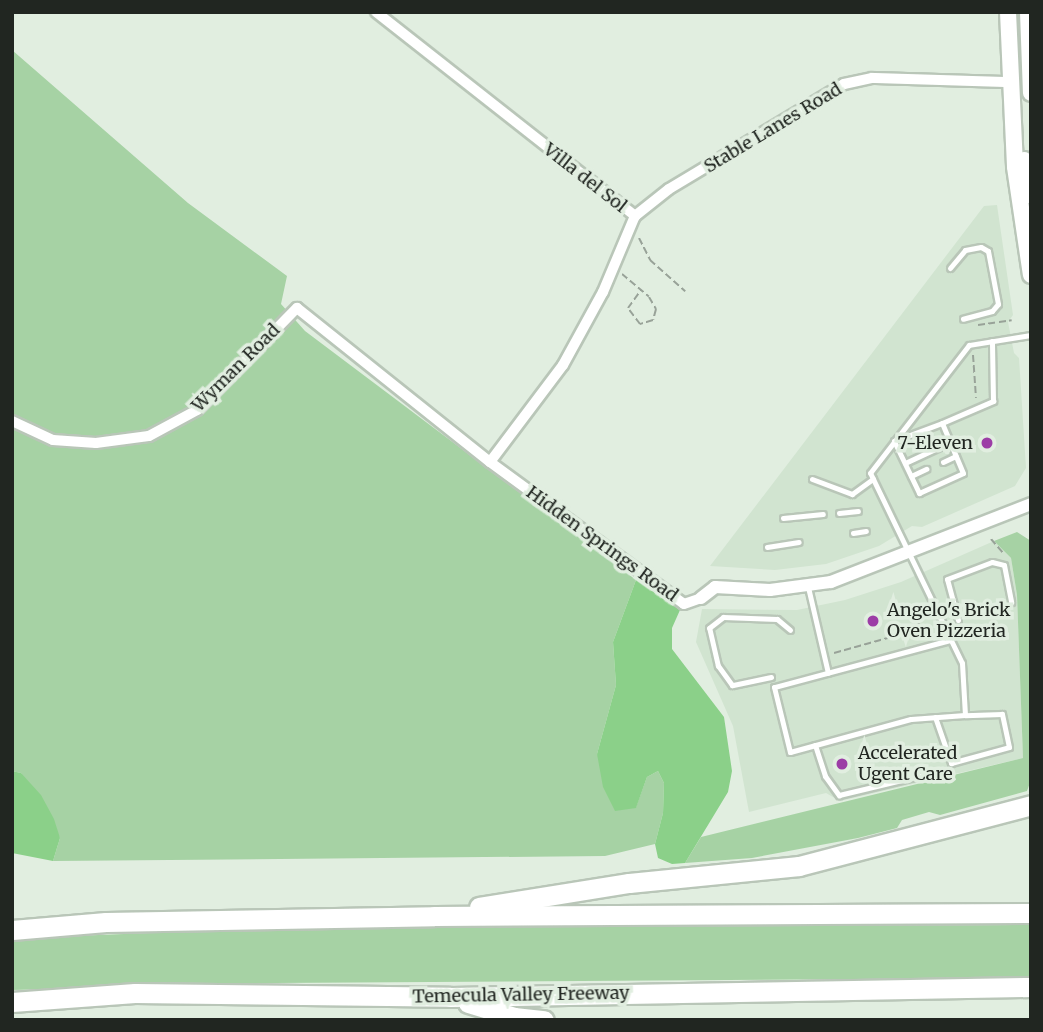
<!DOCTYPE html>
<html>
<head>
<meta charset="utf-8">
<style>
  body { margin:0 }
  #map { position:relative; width:1043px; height:1032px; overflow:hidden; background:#e1eee0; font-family:Merriweather,serif }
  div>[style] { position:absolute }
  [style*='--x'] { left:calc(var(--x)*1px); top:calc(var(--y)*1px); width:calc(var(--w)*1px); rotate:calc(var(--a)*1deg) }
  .built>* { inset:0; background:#d1e4d0 }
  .green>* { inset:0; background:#a6d2a4 }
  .forest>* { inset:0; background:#8bd089 }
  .path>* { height:2px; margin-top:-1px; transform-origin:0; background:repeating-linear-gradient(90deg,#98a298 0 7px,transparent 0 10.5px) }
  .roads { filter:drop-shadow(2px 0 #b9c6b8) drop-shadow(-2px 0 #b9c6b8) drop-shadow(0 2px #b9c6b8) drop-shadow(0 -2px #b9c6b8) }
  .service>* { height:5px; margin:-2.5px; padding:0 2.5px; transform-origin:2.5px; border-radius:2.5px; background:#fff }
  .minor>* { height:10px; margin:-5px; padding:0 5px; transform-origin:5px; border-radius:5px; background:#fff }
  .tertiary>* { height:12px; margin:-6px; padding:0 6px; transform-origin:6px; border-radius:6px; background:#fff }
  .primary>* { height:16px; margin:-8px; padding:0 8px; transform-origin:8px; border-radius:8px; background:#fff }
  .motorway>* { height:19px; margin:-9.5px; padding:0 9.5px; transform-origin:9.5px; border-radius:9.5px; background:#fff }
  .dots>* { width:19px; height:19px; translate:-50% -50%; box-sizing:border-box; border:4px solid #e1eee0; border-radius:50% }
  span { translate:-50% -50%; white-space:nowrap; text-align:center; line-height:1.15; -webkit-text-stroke:7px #e1eee0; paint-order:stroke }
  .street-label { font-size:18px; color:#212621 }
  .poi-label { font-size:18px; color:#212621 }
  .right { translate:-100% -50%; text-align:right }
  .left { translate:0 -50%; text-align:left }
  .frame { position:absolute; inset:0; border:14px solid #212621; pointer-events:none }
</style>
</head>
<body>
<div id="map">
  <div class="built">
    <div style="clip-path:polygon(997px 205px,1013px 315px,1008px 322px,1014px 353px,1019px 358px,1026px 468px,1015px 486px,922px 527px,912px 526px,879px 546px,826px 564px,775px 570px,710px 566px,984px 206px)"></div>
    <div style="clip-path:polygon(994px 541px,1011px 558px,1017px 595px,1023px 758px,840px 801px,826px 793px,749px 812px,733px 726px,696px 642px,702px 609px,797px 610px,845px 600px,901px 582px)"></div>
  </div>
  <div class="green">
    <div style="clip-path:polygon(12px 50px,188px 203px,287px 276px,281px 304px,305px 331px,636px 580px,613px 642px,616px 685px,597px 754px,636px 807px,647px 777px,658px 771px,664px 783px,663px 813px,655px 844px,605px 856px,53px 861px,60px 838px,21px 773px,12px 771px)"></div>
    <div style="clip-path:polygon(1017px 532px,1031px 541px,1031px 780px,1027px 791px,940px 815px,929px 812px,902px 820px,897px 828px,858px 838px,752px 858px,685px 863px,701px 837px,1023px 758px,1017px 595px,1011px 558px,994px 541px)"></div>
    <div style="clip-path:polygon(1031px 925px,1031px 978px,274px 983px,12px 990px,12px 939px,23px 938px,273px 928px)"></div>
  </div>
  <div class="forest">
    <div style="clip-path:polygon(636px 580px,680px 610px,672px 628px,672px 649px,724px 717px,732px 771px,728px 792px,685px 863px,672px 864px,658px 858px,655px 844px,663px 813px,664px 783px,658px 771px,647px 777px,636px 808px,615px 811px,603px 787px,597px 754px,616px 685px,613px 642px)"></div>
    <div style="clip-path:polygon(12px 771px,21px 773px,41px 795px,54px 819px,60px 838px,53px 861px,12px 853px)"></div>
  </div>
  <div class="path">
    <div style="--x:639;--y:238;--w:25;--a:63"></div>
    <div style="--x:650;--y:260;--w:47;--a:41.5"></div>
    <div style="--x:622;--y:274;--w:35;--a:40"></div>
    <div style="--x:649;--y:297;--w:14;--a:60"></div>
    <div style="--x:656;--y:309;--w:11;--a:105"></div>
    <div style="--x:653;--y:320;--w:14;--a:163"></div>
    <div style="--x:640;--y:324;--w:20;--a:-127"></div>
    <div style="--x:628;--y:308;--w:22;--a:-54"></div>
    <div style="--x:978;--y:325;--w:34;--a:-8"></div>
    <div style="--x:973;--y:355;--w:43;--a:86"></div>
    <div style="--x:991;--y:539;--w:20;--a:49"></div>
    <div style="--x:967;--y:634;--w:6;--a:72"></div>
    <div style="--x:834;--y:653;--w:89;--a:-15.6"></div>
    <div style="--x:920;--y:629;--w:8;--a:-104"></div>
    <div style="--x:918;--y:621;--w:5;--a:-22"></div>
  </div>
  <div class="roads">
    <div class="service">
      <div style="--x:950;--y:268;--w:23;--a:-50"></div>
      <div style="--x:965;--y:250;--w:16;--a:-11"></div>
      <div style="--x:981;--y:247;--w:8;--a:30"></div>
      <div style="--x:988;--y:251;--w:54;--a:79.3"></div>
      <div style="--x:998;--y:304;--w:9;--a:131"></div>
      <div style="--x:992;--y:311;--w:30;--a:165"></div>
      <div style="--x:942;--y:423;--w:51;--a:159.4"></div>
      <div style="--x:894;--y:441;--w:58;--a:64.3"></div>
      <div style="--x:919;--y:493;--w:48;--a:-24.4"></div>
      <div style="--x:963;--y:473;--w:54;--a:-112.8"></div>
      <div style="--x:942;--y:423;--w:56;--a:-23.3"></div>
      <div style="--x:993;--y:401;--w:60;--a:-91"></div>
      <div style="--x:943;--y:462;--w:14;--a:-25"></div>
      <div style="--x:905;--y:463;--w:50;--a:-25"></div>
      <div style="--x:911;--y:476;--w:17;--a:-25"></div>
      <div style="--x:812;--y:479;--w:43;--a:20.6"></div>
      <div style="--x:852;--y:494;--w:26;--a:-36"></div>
      <div style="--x:839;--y:513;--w:19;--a:-6"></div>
      <div style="--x:783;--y:518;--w:40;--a:-5.7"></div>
      <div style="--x:853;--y:533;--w:13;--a:-9"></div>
      <div style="--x:767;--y:547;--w:32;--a:-9"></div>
      <div style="--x:808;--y:587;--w:88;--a:76.9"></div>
      <div style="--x:958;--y:620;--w:42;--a:-105"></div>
      <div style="--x:947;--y:579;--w:48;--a:-20.7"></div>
      <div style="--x:992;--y:562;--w:12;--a:14"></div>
      <div style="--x:1004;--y:565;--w:38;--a:79"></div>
      <div style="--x:950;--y:640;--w:182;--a:165"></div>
      <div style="--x:774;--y:687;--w:67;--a:76.2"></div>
      <div style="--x:790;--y:752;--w:125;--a:-15.3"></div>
      <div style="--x:911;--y:719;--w:54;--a:-4.2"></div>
      <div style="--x:965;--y:715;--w:52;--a:-93.3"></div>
      <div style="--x:962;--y:663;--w:211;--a:-115.8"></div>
      <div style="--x:870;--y:473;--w:162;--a:-52.3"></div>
      <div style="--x:969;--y:345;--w:63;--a:-9.2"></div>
      <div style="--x:771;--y:677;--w:40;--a:168"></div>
      <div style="--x:732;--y:685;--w:24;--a:-126"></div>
      <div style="--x:718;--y:666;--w:39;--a:-103"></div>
      <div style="--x:709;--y:628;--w:18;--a:-38"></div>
      <div style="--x:723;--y:617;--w:54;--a:2.1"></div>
      <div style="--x:777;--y:619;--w:17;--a:40"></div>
      <div style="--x:935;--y:717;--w:49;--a:70.8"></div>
      <div style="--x:951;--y:763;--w:60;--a:-15.4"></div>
      <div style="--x:1009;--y:747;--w:34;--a:-102"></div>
      <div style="--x:1002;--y:714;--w:37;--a:178"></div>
      <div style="--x:815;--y:745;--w:33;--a:72"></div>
      <div style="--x:825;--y:776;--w:24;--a:54"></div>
      <div style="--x:839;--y:795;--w:90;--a:-13.4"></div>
    </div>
    <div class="minor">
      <div style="--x:376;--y:12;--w:330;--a:38.2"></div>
      <div style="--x:12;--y:421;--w:45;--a:24.9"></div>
      <div style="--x:53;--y:440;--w:43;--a:4"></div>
      <div style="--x:96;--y:443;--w:53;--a:-7.5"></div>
      <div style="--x:149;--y:436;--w:55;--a:-28.4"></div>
      <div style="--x:197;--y:410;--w:143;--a:-45.6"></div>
      <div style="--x:297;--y:308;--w:247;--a:38.6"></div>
      <div style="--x:490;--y:462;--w:240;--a:36.2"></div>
      <div style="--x:684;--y:604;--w:18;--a:-19"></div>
      <div style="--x:490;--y:462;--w:121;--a:-53"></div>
      <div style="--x:563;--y:365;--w:83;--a:-61.3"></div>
      <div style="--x:603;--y:292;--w:82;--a:-67.2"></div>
      <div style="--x:635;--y:216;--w:43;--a:-38.5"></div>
      <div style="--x:669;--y:189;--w:204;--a:-31"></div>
      <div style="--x:844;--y:84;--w:29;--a:-12"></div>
      <div style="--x:872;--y:78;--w:136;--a:1.7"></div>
    </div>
    <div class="tertiary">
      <div style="--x:701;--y:598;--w:18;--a:-38"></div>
      <div style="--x:715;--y:587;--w:55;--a:3.1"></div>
      <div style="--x:770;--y:590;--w:62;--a:-7.5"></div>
      <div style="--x:831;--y:582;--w:215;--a:-21.3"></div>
    </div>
    <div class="primary">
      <div style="--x:1008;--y:12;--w:155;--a:87.4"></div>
      <div style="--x:1015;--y:167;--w:109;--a:81.6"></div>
      <div style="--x:1028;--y:12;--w:81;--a:87.9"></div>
      <div style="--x:1024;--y:160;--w:36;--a:79"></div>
    </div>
    <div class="motorway">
      <div style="--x:479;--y:907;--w:152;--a:-9.1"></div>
      <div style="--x:629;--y:883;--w:171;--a:-5.7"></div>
      <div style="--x:799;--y:866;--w:240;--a:-14.7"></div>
      <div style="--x:12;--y:930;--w:94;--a:-4.9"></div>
      <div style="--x:106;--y:922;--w:328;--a:-1"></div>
      <div style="--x:434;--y:916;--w:597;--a:-0.29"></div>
      <div style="--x:12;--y:1002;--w:123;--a:-4.2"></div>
      <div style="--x:135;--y:993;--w:315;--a:0.7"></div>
      <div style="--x:450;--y:997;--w:581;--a:-0.99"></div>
      <div style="--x:468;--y:1003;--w:48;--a:16.9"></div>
      <div style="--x:514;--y:1017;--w:30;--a:6"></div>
    </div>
  </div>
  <div class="dots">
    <div style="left:987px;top:443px;background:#9c3da6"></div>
    <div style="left:873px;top:621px;background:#9c3da6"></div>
    <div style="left:842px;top:764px;background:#9c3da6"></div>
  </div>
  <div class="street-label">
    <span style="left:773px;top:128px;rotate:-31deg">Stable Lanes Road</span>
    <span style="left:585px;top:178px;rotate:38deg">Villa del Sol</span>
    <span style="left:236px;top:368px;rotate:-45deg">Wyman Road</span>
    <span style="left:602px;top:544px;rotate:36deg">Hidden Springs Road</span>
    <span style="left:521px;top:995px;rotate:-1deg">Temecula Valley Freeway</span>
  </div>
  <div class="poi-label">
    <span class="right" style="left:973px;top:443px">7-Eleven</span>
    <span class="left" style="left:887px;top:621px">Angelo's Brick<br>Oven Pizzeria</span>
    <span class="left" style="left:858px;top:764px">Accelerated<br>Ugent Care</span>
  </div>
  <div class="frame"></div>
</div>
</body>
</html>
